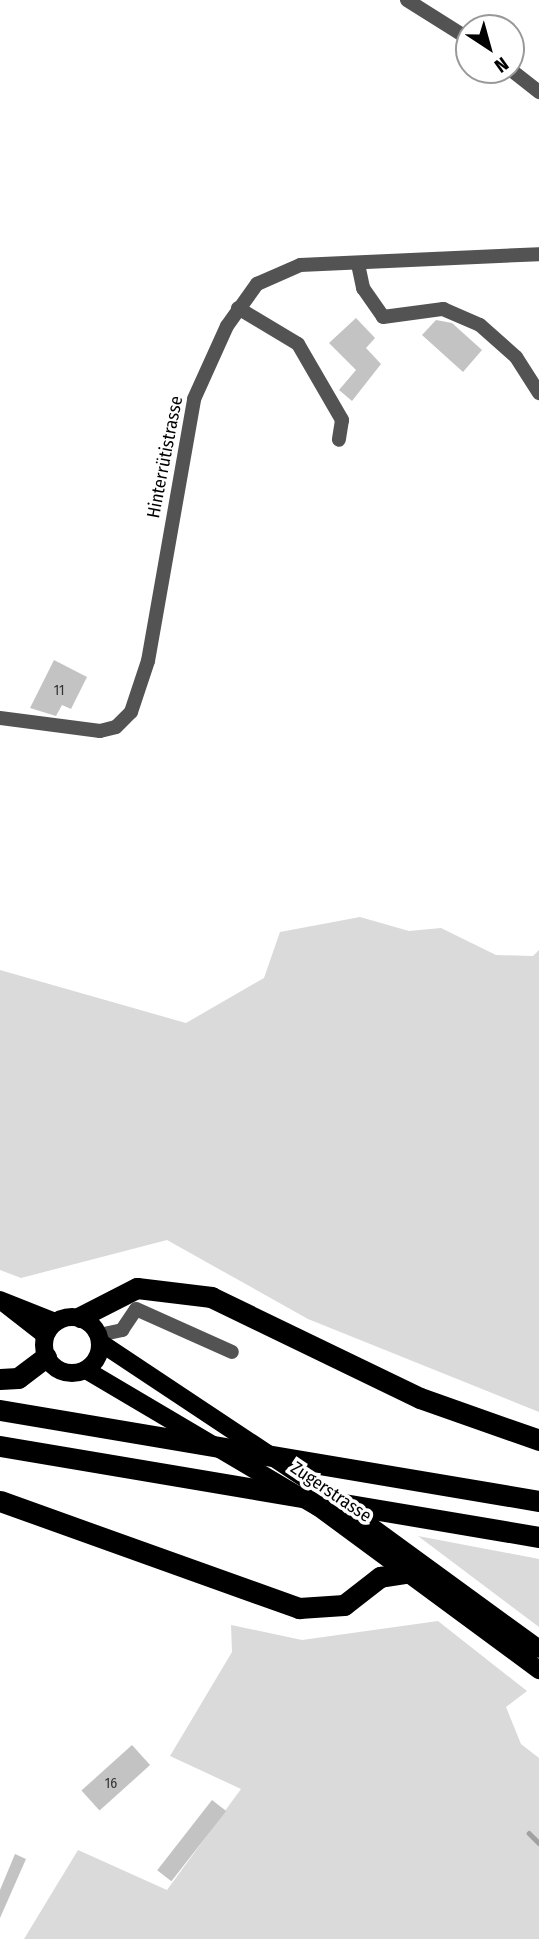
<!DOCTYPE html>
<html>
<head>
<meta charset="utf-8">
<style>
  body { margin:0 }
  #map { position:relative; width:539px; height:1939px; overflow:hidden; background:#fff; font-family:"Fira Sans Condensed",sans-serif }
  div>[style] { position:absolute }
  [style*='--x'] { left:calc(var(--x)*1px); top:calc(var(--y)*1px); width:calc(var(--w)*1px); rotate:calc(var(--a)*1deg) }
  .green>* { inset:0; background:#dadada }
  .stream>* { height:4.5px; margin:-2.25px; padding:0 2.25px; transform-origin:2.25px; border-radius:2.25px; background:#a1a1a1 }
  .building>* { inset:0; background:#c3c3c3; transform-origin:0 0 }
  .minor>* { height:14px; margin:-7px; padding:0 7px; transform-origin:7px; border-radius:7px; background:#535353 }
  .major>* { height:18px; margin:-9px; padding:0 9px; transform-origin:9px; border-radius:9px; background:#000 }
  .major>.ring { margin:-9px; padding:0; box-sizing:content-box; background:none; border:18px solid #000; border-radius:50% }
  .highway>* { height:21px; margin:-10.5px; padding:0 10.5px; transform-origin:10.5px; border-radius:10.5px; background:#000 }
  span { translate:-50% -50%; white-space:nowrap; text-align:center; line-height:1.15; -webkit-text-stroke:7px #fff; paint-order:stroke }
  .number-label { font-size:14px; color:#313131 }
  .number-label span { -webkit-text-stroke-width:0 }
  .street-label { font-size:18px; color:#000 }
  .north { position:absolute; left:455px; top:14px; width:70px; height:70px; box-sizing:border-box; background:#fff; border:2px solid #999; border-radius:50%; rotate:144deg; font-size:19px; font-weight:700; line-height:28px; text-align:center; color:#000 }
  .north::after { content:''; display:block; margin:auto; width:24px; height:32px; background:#000; clip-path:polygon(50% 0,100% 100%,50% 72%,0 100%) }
</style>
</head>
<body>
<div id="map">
  <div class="green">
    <div style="clip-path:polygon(360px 917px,409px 931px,441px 928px,496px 955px,533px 956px,539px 950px,539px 1412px,308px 1319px,167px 1240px,21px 1278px,0 1270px,0 970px,186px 1023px,264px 978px,280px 932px)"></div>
    <div style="clip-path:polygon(418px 1536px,539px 1559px,539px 1627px)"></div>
    <div style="clip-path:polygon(438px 1621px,527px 1691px,506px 1707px,521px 1744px,539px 1758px,539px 1939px,24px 1939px,78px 1850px,167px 1890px,241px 1789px,170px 1756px,232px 1652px,231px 1625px,302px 1640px)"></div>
  </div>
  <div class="stream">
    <div style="--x:529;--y:1833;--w:14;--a:45"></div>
  </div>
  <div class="building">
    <div style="clip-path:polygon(356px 318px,375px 338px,366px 348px,381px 364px,352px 401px,339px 390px,356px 370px,329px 343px)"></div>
    <div style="clip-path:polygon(436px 320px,452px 323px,482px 350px,463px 372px,422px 335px)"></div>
    <div style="clip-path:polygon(54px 660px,87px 677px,71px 709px,62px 705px,56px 716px,30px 708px)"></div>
    <div style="left:132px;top:1745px;width:27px;height:68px;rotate:48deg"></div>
    <div style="left:212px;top:1800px;width:18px;height:89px;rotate:38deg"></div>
    <div style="clip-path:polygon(15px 1854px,26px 1859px,0 1918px,0 1890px)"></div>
  </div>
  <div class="minor">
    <div style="--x:407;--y:0;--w:73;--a:32.2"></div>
    <div style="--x:511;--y:70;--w:36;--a:38"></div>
    <div style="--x:358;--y:264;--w:25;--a:78"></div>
    <div style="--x:363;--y:288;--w:35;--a:55"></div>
    <div style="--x:383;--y:317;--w:61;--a:-7.6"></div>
    <div style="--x:443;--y:309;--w:40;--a:23.4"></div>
    <div style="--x:480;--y:325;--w:48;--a:41.6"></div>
    <div style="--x:516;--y:357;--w:43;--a:57.4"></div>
    <div style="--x:238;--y:308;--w:70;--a:31"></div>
    <div style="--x:298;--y:344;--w:88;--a:59.9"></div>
    <div style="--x:342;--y:420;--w:20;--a:99"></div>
    <div style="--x:0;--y:718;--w:101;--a:7.4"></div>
    <div style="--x:100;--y:731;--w:16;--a:-14"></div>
    <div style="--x:116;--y:727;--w:21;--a:-45"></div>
    <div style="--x:131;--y:712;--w:54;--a:-71.6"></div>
    <div style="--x:148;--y:661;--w:266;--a:-80"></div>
    <div style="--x:194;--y:399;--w:80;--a:-65.7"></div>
    <div style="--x:227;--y:326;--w:52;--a:-54.5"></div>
    <div style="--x:257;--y:284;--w:47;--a:-23.8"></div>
    <div style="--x:300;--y:265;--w:239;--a:-2.6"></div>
    <div style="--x:99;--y:1335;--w:24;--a:-12"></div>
    <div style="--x:122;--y:1330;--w:25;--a:-56"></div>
    <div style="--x:136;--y:1309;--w:105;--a:24.1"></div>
  </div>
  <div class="major">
    <div style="--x:0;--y:1300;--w:59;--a:21.8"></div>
    <div style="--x:4;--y:1303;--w:52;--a:38"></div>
    <div class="ring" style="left:44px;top:1317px;width:38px;height:38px"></div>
    <div style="--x:101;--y:1343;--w:251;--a:33.6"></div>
    <div style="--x:310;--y:1482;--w:283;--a:36.1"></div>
    <div style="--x:86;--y:1370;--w:269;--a:30.6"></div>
    <div style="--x:318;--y:1507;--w:275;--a:36.4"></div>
  </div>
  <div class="highway">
    <div style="--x:80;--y:1317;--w:64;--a:-27"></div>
    <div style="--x:137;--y:1288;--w:75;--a:6.9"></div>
    <div style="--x:211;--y:1297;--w:232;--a:25.8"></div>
    <div style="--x:420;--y:1398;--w:126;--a:19.4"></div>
    <div style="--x:0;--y:1379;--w:18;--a:-3"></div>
    <div style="--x:18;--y:1378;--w:35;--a:-37"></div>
    <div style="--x:0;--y:1410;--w:547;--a:9.58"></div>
    <div style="--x:0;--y:1446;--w:547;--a:9.58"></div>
    <div style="--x:0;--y:1501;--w:318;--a:19.7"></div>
    <div style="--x:299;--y:1608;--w:45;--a:-3.8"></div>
    <div style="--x:344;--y:1605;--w:46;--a:-37.9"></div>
    <div style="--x:380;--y:1577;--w:31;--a:-9"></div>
  </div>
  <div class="number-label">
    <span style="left:59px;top:691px">11</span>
    <span style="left:111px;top:1784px">16</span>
  </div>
  <div class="street-label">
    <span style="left:165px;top:457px;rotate:-79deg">Hinterrütistrasse</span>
    <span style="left:331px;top:1492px;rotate:34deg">Zugerstrasse</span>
  </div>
  <div class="north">N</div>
</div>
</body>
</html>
